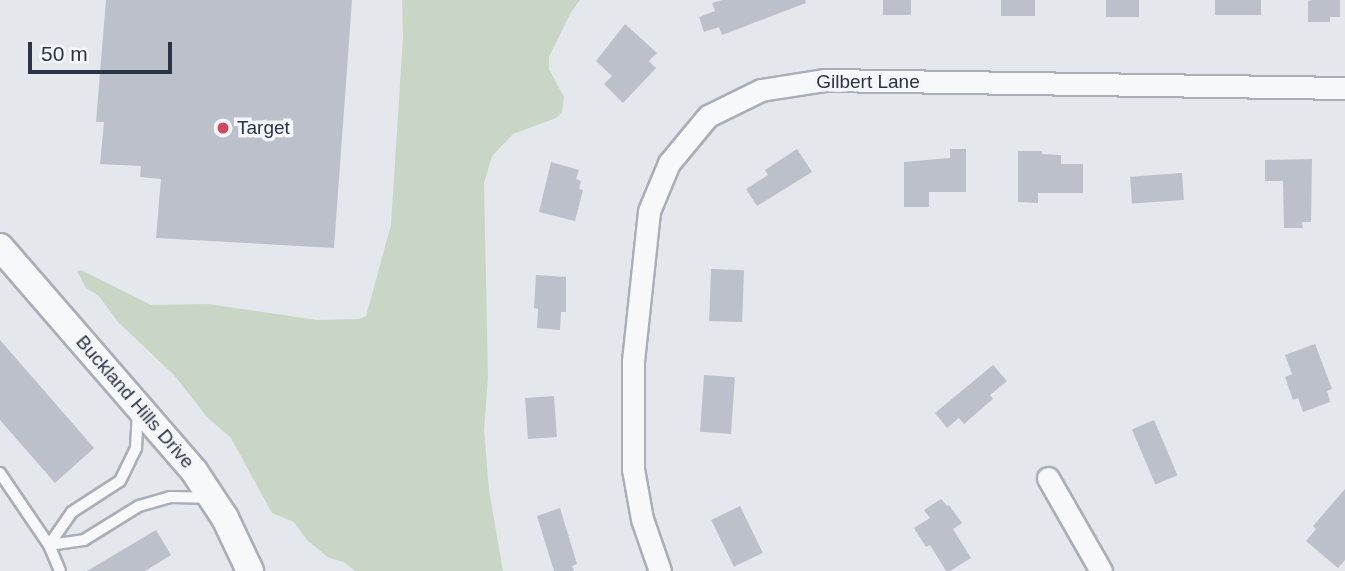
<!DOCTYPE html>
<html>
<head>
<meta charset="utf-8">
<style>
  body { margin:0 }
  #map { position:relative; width:1345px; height:571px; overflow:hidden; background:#e4e7ec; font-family:Helvetica,sans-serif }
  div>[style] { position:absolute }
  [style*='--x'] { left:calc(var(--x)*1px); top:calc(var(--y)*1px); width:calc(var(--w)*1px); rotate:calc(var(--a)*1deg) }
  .green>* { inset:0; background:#c9d6c5 }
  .building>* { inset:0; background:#bbc0ca; transform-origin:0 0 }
  .roads { filter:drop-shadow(2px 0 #a9aeb7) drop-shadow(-2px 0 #a9aeb7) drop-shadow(0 2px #a9aeb7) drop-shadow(0 -2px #a9aeb7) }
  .service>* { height:10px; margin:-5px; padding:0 5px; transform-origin:5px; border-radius:5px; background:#f7f8fa }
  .minor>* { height:21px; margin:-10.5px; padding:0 10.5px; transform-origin:10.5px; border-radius:10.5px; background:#f7f8fa }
  .tertiary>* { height:26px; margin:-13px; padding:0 13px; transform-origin:13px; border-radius:13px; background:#f7f8fa }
  .dots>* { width:19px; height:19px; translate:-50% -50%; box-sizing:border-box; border:4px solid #f4f6f9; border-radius:50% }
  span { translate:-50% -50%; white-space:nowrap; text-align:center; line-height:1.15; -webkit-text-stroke:7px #f4f6f9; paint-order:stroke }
  .street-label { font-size:19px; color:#2b3445 }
  .poi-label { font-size:19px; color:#2b3445 }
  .left { translate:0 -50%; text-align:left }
  .scale { position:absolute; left:28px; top:42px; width:144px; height:32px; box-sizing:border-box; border:4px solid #2b3445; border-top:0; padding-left:9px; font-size:21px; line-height:24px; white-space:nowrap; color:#2b3445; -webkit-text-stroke:5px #f4f6f9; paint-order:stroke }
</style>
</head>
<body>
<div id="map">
  <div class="green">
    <div style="clip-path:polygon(402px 0,580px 0,570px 14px,549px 57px,549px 69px,564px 97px,562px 113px,556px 118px,513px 134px,492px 156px,484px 183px,488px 377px,484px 430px,489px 490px,503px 571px,355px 571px,344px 562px,329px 558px,307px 540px,294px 522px,272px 513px,231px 438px,207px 417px,174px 375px,118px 322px,99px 296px,86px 288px,77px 271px,81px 270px,151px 305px,208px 304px,317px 320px,359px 319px,366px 316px,391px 225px,403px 36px)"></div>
  </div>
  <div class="building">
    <div style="clip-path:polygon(106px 0,352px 0,334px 248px,156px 238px,161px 179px,140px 177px,141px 166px,100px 164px,104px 122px,96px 122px)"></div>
    <div style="clip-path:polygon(722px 0,805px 0,806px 3px,722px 35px,719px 27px,704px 32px,699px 17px,715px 11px,712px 3px)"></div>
    <div style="left:883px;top:0;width:28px;height:15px"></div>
    <div style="left:1001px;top:0;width:34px;height:16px"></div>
    <div style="left:1106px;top:0;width:33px;height:17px"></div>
    <div style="left:1215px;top:0;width:46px;height:15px"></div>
    <div style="clip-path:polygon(1313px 0,1340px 0,1340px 17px,1330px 17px,1330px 22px,1308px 22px,1308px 1px)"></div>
    <div style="clip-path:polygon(625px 24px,657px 53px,649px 61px,656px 68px,623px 103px,604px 84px,612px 76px,596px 61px)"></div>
    <div style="clip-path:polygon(797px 149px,812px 172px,757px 206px,746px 189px,768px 175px,765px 170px)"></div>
    <div style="clip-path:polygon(950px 149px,966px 149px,966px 192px,929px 192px,929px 207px,904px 207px,904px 162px,950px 158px)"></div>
    <div style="clip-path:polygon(1018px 151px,1042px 151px,1042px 154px,1061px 155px,1061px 164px,1083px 164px,1083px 193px,1038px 193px,1038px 203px,1018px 202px)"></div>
    <div style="clip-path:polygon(1312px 159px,1311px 222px,1302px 222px,1303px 228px,1284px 228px,1283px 181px,1265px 181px,1265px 160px)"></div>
    <div style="clip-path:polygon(551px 162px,579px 170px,576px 179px,581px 181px,579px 189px,583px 190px,575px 221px,539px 212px)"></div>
    <div style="left:1182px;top:173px;width:27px;height:52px;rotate:86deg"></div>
    <div style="left:711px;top:269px;width:33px;height:52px;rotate:2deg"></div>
    <div style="clip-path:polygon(536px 275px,566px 277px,566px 312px,561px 312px,560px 330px,537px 328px,538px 309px,534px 308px)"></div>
    <div style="clip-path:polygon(0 340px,94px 448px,55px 483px,0 420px)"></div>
    <div style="clip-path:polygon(1315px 344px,1332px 389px,1327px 391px,1330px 402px,1303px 412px,1298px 398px,1293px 400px,1285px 377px,1292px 374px,1285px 355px)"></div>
    <div style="clip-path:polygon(993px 365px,1007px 381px,990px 395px,993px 399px,964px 424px,959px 418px,947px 428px,935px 413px)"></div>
    <div style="left:704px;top:375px;width:31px;height:57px;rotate:4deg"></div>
    <div style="left:554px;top:396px;width:41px;height:29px;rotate:86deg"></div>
    <div style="left:1154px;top:420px;width:60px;height:24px;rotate:67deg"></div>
    <div style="clip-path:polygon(1345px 489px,1345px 560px,1338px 568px,1306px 541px,1316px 529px,1313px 526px)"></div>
    <div style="clip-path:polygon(941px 499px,947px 506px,949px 505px,962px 523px,953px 529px,971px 558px,950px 571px,946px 571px,930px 545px,926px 547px,914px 528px,930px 518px,924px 510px)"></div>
    <div style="left:740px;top:506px;width:52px;height:32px;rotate:64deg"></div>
    <div style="clip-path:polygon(560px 508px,577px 564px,572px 566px,574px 571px,554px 571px,537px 516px)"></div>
    <div style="clip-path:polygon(156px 530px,171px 555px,145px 571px,87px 571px)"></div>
  </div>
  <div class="roads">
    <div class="service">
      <div style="--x:0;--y:473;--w:87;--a:55.8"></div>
      <div style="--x:49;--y:545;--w:28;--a:67"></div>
      <div style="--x:49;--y:545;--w:40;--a:-55.1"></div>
      <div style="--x:72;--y:512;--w:57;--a:-32.9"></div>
      <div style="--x:120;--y:481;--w:37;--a:-64"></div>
      <div style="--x:136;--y:448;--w:34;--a:-87"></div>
      <div style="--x:49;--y:545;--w:35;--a:-8"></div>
      <div style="--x:84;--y:540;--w:65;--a:-31.7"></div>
      <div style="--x:139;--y:506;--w:33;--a:-16"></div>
      <div style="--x:171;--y:497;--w:39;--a:1"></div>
    </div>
    <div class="minor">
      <div style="--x:1048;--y:478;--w:107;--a:60.3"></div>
      <div style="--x:660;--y:571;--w:55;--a:-109.1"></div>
      <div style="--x:642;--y:519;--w:51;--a:-100.2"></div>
      <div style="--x:633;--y:469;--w:108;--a:-90"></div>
      <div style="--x:633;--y:361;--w:151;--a:-83.9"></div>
      <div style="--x:649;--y:211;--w:52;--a:-67.4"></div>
      <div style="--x:669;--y:163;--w:61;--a:-50.3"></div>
      <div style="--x:708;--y:116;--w:59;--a:-26.1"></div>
      <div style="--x:761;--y:90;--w:65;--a:-8.9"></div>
      <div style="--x:825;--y:80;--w:520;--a:0.88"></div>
    </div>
    <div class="tertiary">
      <div style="--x:0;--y:247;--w:296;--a:49.1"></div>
      <div style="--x:194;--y:471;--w:56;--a:56.6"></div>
      <div style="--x:225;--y:518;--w:59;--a:64.7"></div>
    </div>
  </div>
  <div class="dots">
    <div style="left:223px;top:128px;background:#d1495b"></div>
  </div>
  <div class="street-label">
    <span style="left:868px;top:82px">Gilbert Lane</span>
    <span style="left:135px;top:402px;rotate:49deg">Buckland Hills Drive</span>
  </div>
  <div class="poi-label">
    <span class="left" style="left:237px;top:128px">Target</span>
  </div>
  <div class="scale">50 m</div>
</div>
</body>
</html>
